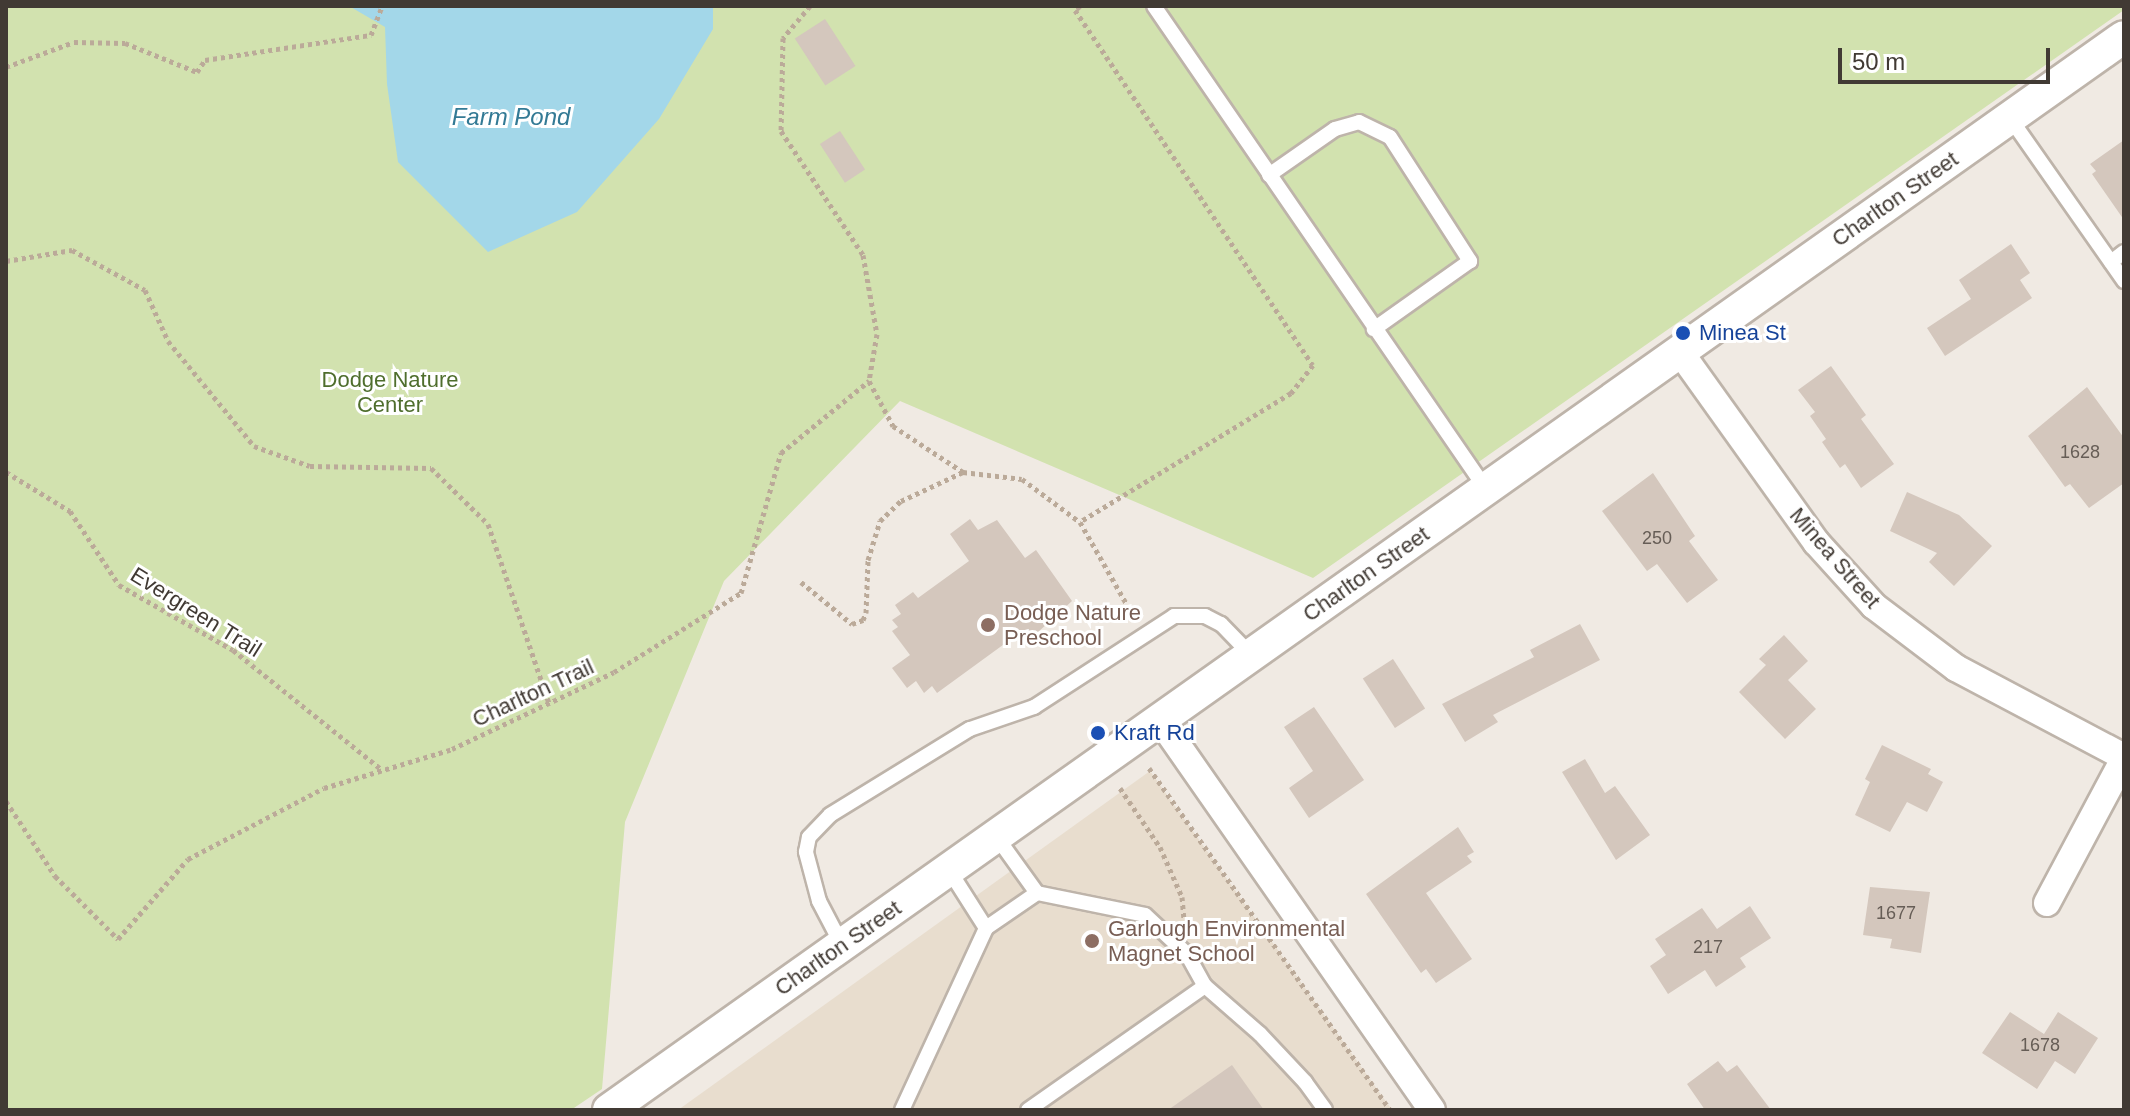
<!DOCTYPE html>
<html>
<head>
<meta charset="utf-8">
<style>
  body { margin:0 }
  #map { position:relative; width:2130px; height:1116px; overflow:hidden; background:#f0eae3; font-family:Arial,sans-serif }
  div>[style] { position:absolute }
  [style*='--x'] { left:calc(var(--x)*1px); top:calc(var(--y)*1px); width:calc(var(--w)*1px); rotate:calc(var(--a)*1deg) }
  .education>* { inset:0; background:#e8ddce }
  .green>* { inset:0; background:#d2e2af }
  .water>* { inset:0; background:#a3d7e9 }
  .building>* { inset:0; background:#d4c7bd; transform-origin:0 0 }
  .path>* { height:5px; margin-top:-2.5px; transform-origin:0; background:repeating-linear-gradient(90deg,#ba9 0 4px,transparent 0 8px) }
  .roads { filter:drop-shadow(2px 0 #beb4aa) drop-shadow(-2px 0 #beb4aa) drop-shadow(0 2px #beb4aa) drop-shadow(0 -2px #beb4aa) }
  .service>* { height:14px; margin:-7px; padding:0 7px; transform-origin:7px; border-radius:7px; background:#fff }
  .minor>* { height:26px; margin:-13px; padding:0 13px; transform-origin:13px; border-radius:13px; background:#fff }
  .tertiary>* { height:32px; margin:-16px; padding:0 16px; transform-origin:16px; border-radius:16px; background:#fff }
  .dots>* { width:22px; height:22px; translate:-50% -50%; box-sizing:border-box; border:4px solid #fff; border-radius:50% }
  span { translate:-50% -50%; white-space:nowrap; text-align:center; line-height:1.15; -webkit-text-stroke:6px #fff; paint-order:stroke }
  .number-label { font-size:18px; color:#665d56 }
  .number-label span { -webkit-text-stroke-width:0 }
  .street-label { font-size:22px; color:#413a34 }
  .transit-label { font-size:22px; color:#164399 }
  .left { translate:0 -50%; text-align:left }
  .park-label { font-size:22px; color:#4f6e2d }
  .education-label { font-size:22px; color:#785e54 }
  .water-label { font-size:24px; color:#337a95; font-style:italic }
  .frame { position:absolute; inset:0; border:8px solid #413a34; pointer-events:none }
  .scale { position:absolute; left:1838px; top:48px; width:212px; height:36px; box-sizing:border-box; border:4px solid #413a34; border-top:0; padding-left:10px; font-size:24px; line-height:28px; white-space:nowrap; color:#413a34; -webkit-text-stroke:6px #fff; paint-order:stroke }
</style>
</head>
<body>
<div id="map">
  <div class="education">
    <div style="clip-path:polygon(1150px 771px,1392px 1110px,678px 1110px)"></div>
  </div>
  <div class="green">
    <div style="clip-path:polygon(6px 6px,2124px 6px,2124px 10px,1313px 578px,900px 401px,724px 581px,625px 822px,602px 1089px,571px 1110px,6px 1110px)"></div>
  </div>
  <div class="water">
    <div style="clip-path:polygon(349px 6px,713px 6px,713px 29px,659px 119px,577px 212px,488px 252px,398px 162px,387px 84px,385px 27px)"></div>
  </div>
  <div class="building">
    <div style="left:825px;top:19px;width:56px;height:36px;rotate:57deg"></div>
    <div style="left:840px;top:131px;width:46px;height:24px;rotate:57deg"></div>
    <div style="clip-path:polygon(2124px 140px,2124px 220px,2092px 174px,2096px 171px,2090px 164px)"></div>
    <div style="clip-path:polygon(2011px 244px,2030px 273px,2020px 280px,2032px 298px,1945px 356px,1927px 328px,1971px 299px,1959px 280px)"></div>
    <div style="clip-path:polygon(1831px 366px,1866px 415px,1861px 419px,1894px 464px,1861px 488px,1845px 464px,1840px 468px,1822px 442px,1826px 439px,1810px 416px,1815px 412px,1798px 390px)"></div>
    <div style="clip-path:polygon(2087px 387px,2124px 438px,2124px 483px,2089px 508px,2070px 484px,2065px 487px,2028px 436px)"></div>
    <div style="clip-path:polygon(1653px 473px,1695px 536px,1689px 541px,1718px 580px,1687px 603px,1657px 564px,1647px 571px,1602px 511px)"></div>
    <div style="clip-path:polygon(1907px 492px,1959px 515px,1992px 546px,1954px 586px,1929px 562px,1937px 553px,1890px 531px)"></div>
    <div style="clip-path:polygon(970px 519px,978px 530px,997px 520px,1025px 558px,1036px 550px,1072px 601px,1025px 644px,1018px 634px,937px 693px,932px 686px,924px 693px,916px 681px,907px 688px,892px 668px,910px 655px,892px 631px,898px 627px,892px 620px,901px 614px,895px 605px,913px 592px,918px 598px,969px 561px,950px 534px)"></div>
    <div style="clip-path:polygon(1580px 624px,1600px 660px,1493px 715px,1498px 722px,1465px 742px,1442px 704px,1534px 657px,1530px 650px)"></div>
    <div style="clip-path:polygon(1784px 635px,1808px 661px,1788px 680px,1816px 709px,1785px 739px,1739px 692px,1766px 665px,1759px 659px)"></div>
    <div style="left:1393px;top:659px;width:59px;height:36px;rotate:57deg"></div>
    <div style="clip-path:polygon(1314px 707px,1364px 780px,1309px 818px,1289px 788px,1313px 771px,1284px 727px)"></div>
    <div style="clip-path:polygon(1882px 745px,1931px 769px,1928px 774px,1943px 782px,1927px 812px,1907px 802px,1890px 832px,1855px 815px,1870px 782px,1865px 779px)"></div>
    <div style="clip-path:polygon(1585px 759px,1605px 793px,1615px 786px,1650px 835px,1616px 860px,1562px 772px)"></div>
    <div style="clip-path:polygon(1458px 827px,1474px 852px,1467px 856px,1472px 862px,1426px 893px,1472px 959px,1436px 983px,1426px 969px,1421px 973px,1366px 894px)"></div>
    <div style="clip-path:polygon(1870px 887px,1930px 892px,1921px 953px,1890px 948px,1892px 939px,1863px 935px)"></div>
    <div style="clip-path:polygon(1750px 906px,1771px 938px,1740px 958px,1746px 967px,1716px 987px,1705px 970px,1668px 994px,1650px 966px,1666px 955px,1655px 939px,1702px 908px,1717px 929px)"></div>
    <div style="clip-path:polygon(2010px 1012px,2044px 1034px,2058px 1012px,2098px 1038px,2075px 1074px,2055px 1061px,2037px 1089px,1982px 1053px)"></div>
    <div style="clip-path:polygon(1718px 1061px,1727px 1072px,1737px 1065px,1771px 1110px,1705px 1110px,1687px 1084px)"></div>
    <div style="clip-path:polygon(1232px 1065px,1264px 1110px,1168px 1110px)"></div>
  </div>
  <div class="path">
    <div style="--x:810;--y:6;--w:42;--a:130.2"></div>
    <div style="--x:783;--y:38;--w:93;--a:91.2"></div>
    <div style="--x:781;--y:131;--w:149;--a:56.5"></div>
    <div style="--x:863;--y:255;--w:80;--a:80"></div>
    <div style="--x:877;--y:334;--w:48;--a:99.7"></div>
    <div style="--x:869;--y:381;--w:51;--a:61.9"></div>
    <div style="--x:893;--y:426;--w:84;--a:33.3"></div>
    <div style="--x:1080;--y:6;--w:6;--a:141"></div>
    <div style="--x:1075;--y:10;--w:427;--a:56.2"></div>
    <div style="--x:1313;--y:365;--w:36;--a:128"></div>
    <div style="--x:1291;--y:393;--w:247;--a:148.6"></div>
    <div style="--x:1080;--y:522;--w:109;--a:60.4"></div>
    <div style="--x:6;--y:67;--w:72;--a:-20.2"></div>
    <div style="--x:74;--y:42;--w:51;--a:1.1"></div>
    <div style="--x:125;--y:43;--w:78;--a:21.9"></div>
    <div style="--x:197;--y:72;--w:14;--a:-56"></div>
    <div style="--x:205;--y:60;--w:168;--a:-8.6"></div>
    <div style="--x:371;--y:35;--w:31;--a:-69"></div>
    <div style="--x:6;--y:261;--w:67;--a:-9.5"></div>
    <div style="--x:72;--y:250;--w:83;--a:28.7"></div>
    <div style="--x:145;--y:290;--w:56;--a:65.7"></div>
    <div style="--x:168;--y:341;--w:136;--a:50.7"></div>
    <div style="--x:254;--y:446;--w:59;--a:19.7"></div>
    <div style="--x:310;--y:466;--w:121;--a:0.9"></div>
    <div style="--x:431;--y:468;--w:80;--a:44.5"></div>
    <div style="--x:488;--y:524;--w:189;--a:71.2"></div>
    <div style="--x:6;--y:472;--w:75;--a:31.4"></div>
    <div style="--x:70;--y:511;--w:89;--a:56.5"></div>
    <div style="--x:119;--y:585;--w:131;--a:29.7"></div>
    <div style="--x:233;--y:650;--w:191;--a:38.8"></div>
    <div style="--x:801;--y:582;--w:66;--a:39.5"></div>
    <div style="--x:852;--y:624;--w:12;--a:-20"></div>
    <div style="--x:863;--y:620;--w:8;--a:-67"></div>
    <div style="--x:866;--y:613;--w:53;--a:-87.8"></div>
    <div style="--x:868;--y:560;--w:41;--a:-72.9"></div>
    <div style="--x:880;--y:521;--w:29;--a:-44"></div>
    <div style="--x:901;--y:501;--w:68;--a:-25.1"></div>
    <div style="--x:963;--y:472;--w:59;--a:6.8"></div>
    <div style="--x:1022;--y:479;--w:72;--a:36.6"></div>
    <div style="--x:1149;--y:768;--w:418;--a:54.8"></div>
    <div style="--x:1120;--y:788;--w:71;--a:55.9"></div>
    <div style="--x:1160;--y:847;--w:55;--a:66.3"></div>
    <div style="--x:1182;--y:897;--w:25;--a:85"></div>
    <div style="--x:6;--y:801;--w:90;--a:56.8"></div>
    <div style="--x:55;--y:876;--w:89;--a:45"></div>
    <div style="--x:118;--y:939;--w:106;--a:-48.8"></div>
    <div style="--x:188;--y:859;--w:153;--a:-27.6"></div>
    <div style="--x:324;--y:788;--w:134;--a:-16.9"></div>
    <div style="--x:452;--y:749;--w:179;--a:-25.4"></div>
    <div style="--x:614;--y:672;--w:150;--a:-31.9"></div>
    <div style="--x:741;--y:593;--w:146;--a:-74.1"></div>
    <div style="--x:781;--y:453;--w:114;--a:-39.3"></div>
  </div>
  <div class="roads">
    <div class="service">
      <div style="--x:1154;--y:6;--w:586;--a:55.5"></div>
      <div style="--x:2010;--y:118;--w:199;--a:55"></div>
      <div style="--x:1269;--y:175;--w:80;--a:-34.9"></div>
      <div style="--x:1335;--y:129;--w:25;--a:-16"></div>
      <div style="--x:1359;--y:122;--w:34;--a:26"></div>
      <div style="--x:1390;--y:137;--w:148;--a:57.2"></div>
      <div style="--x:1470;--y:261;--w:118;--a:144.7"></div>
      <div style="--x:2111;--y:262;--w:16;--a:-38"></div>
      <div style="--x:996;--y:836;--w:70;--a:54.3"></div>
      <div style="--x:1037;--y:893;--w:110;--a:11.5"></div>
      <div style="--x:1145;--y:915;--w:57;--a:42.9"></div>
      <div style="--x:1187;--y:954;--w:37;--a:61"></div>
      <div style="--x:1205;--y:986;--w:216;--a:145"></div>
      <div style="--x:949;--y:870;--w:69;--a:57.5"></div>
      <div style="--x:842;--y:945;--w:50;--a:-117.6"></div>
      <div style="--x:819;--y:901;--w:51;--a:-104.9"></div>
      <div style="--x:806;--y:852;--w:15;--a:-79"></div>
      <div style="--x:809;--y:837;--w:30;--a:-46"></div>
      <div style="--x:830;--y:815;--w:164;--a:-31.6"></div>
      <div style="--x:970;--y:729;--w:68;--a:-19"></div>
      <div style="--x:1034;--y:707;--w:167;--a:-33"></div>
      <div style="--x:1174;--y:616;--w:31;--a:0"></div>
      <div style="--x:1205;--y:616;--w:18;--a:27"></div>
      <div style="--x:1221;--y:624;--w:43;--a:45.9"></div>
      <div style="--x:1205;--y:986;--w:73;--a:41.1"></div>
      <div style="--x:1260;--y:1034;--w:66;--a:46.8"></div>
      <div style="--x:1305;--y:1082;--w:34;--a:54"></div>
      <div style="--x:902;--y:1110;--w:200;--a:-65.2"></div>
      <div style="--x:986;--y:928;--w:62;--a:-34.5"></div>
    </div>
    <div class="minor">
      <div style="--x:1680;--y:352;--w:234;--a:54.4"></div>
      <div style="--x:1816;--y:542;--w:86;--a:47.8"></div>
      <div style="--x:1874;--y:606;--w:103;--a:37.1"></div>
      <div style="--x:1956;--y:668;--w:190;--a:27.9"></div>
      <div style="--x:1160;--y:720;--w:475;--a:55.1"></div>
      <div style="--x:2047;--y:903;--w:163;--a:-61.9"></div>
    </div>
    <div class="tertiary">
      <div style="--x:609;--y:1110;--w:1856;--a:-35.31"></div>
    </div>
  </div>
  <div class="dots">
    <div style="left:1683px;top:333px;background:#1a4fb4"></div>
    <div style="left:988px;top:625px;background:#8d6e63"></div>
    <div style="left:1098px;top:733px;background:#1a4fb4"></div>
    <div style="left:1092px;top:941px;background:#8d6e63"></div>
  </div>
  <div class="number-label">
    <span style="left:2080px;top:452px">1628</span>
    <span style="left:1657px;top:538px">250</span>
    <span style="left:1896px;top:913px">1677</span>
    <span style="left:1708px;top:947px">217</span>
    <span style="left:2040px;top:1045px">1678</span>
  </div>
  <div class="street-label">
    <span style="left:1895px;top:199px;rotate:-35deg">Charlton Street</span>
    <span style="left:1835px;top:558px;rotate:49deg">Minea Street</span>
    <span style="left:1366px;top:574px;rotate:-35deg">Charlton Street</span>
    <span style="left:196px;top:612px;rotate:32deg">Evergreen Trail</span>
    <span style="left:533px;top:693px;rotate:-25deg">Charlton Trail</span>
    <span style="left:838px;top:948px;rotate:-35deg">Charlton Street</span>
  </div>
  <div class="transit-label">
    <span class="left" style="left:1699px;top:333px">Minea St</span>
    <span class="left" style="left:1114px;top:733px">Kraft Rd</span>
  </div>
  <div class="park-label">
    <span style="left:390px;top:392px">Dodge Nature<br>Center</span>
  </div>
  <div class="education-label">
    <span class="left" style="left:1004px;top:625px">Dodge Nature<br>Preschool</span>
    <span class="left" style="left:1108px;top:941px">Garlough Environmental<br>Magnet School</span>
  </div>
  <div class="water-label">
    <span style="left:511px;top:117px">Farm Pond</span>
  </div>
  <div class="frame"></div>
  <div class="scale">50 m</div>
</div>
</body>
</html>
